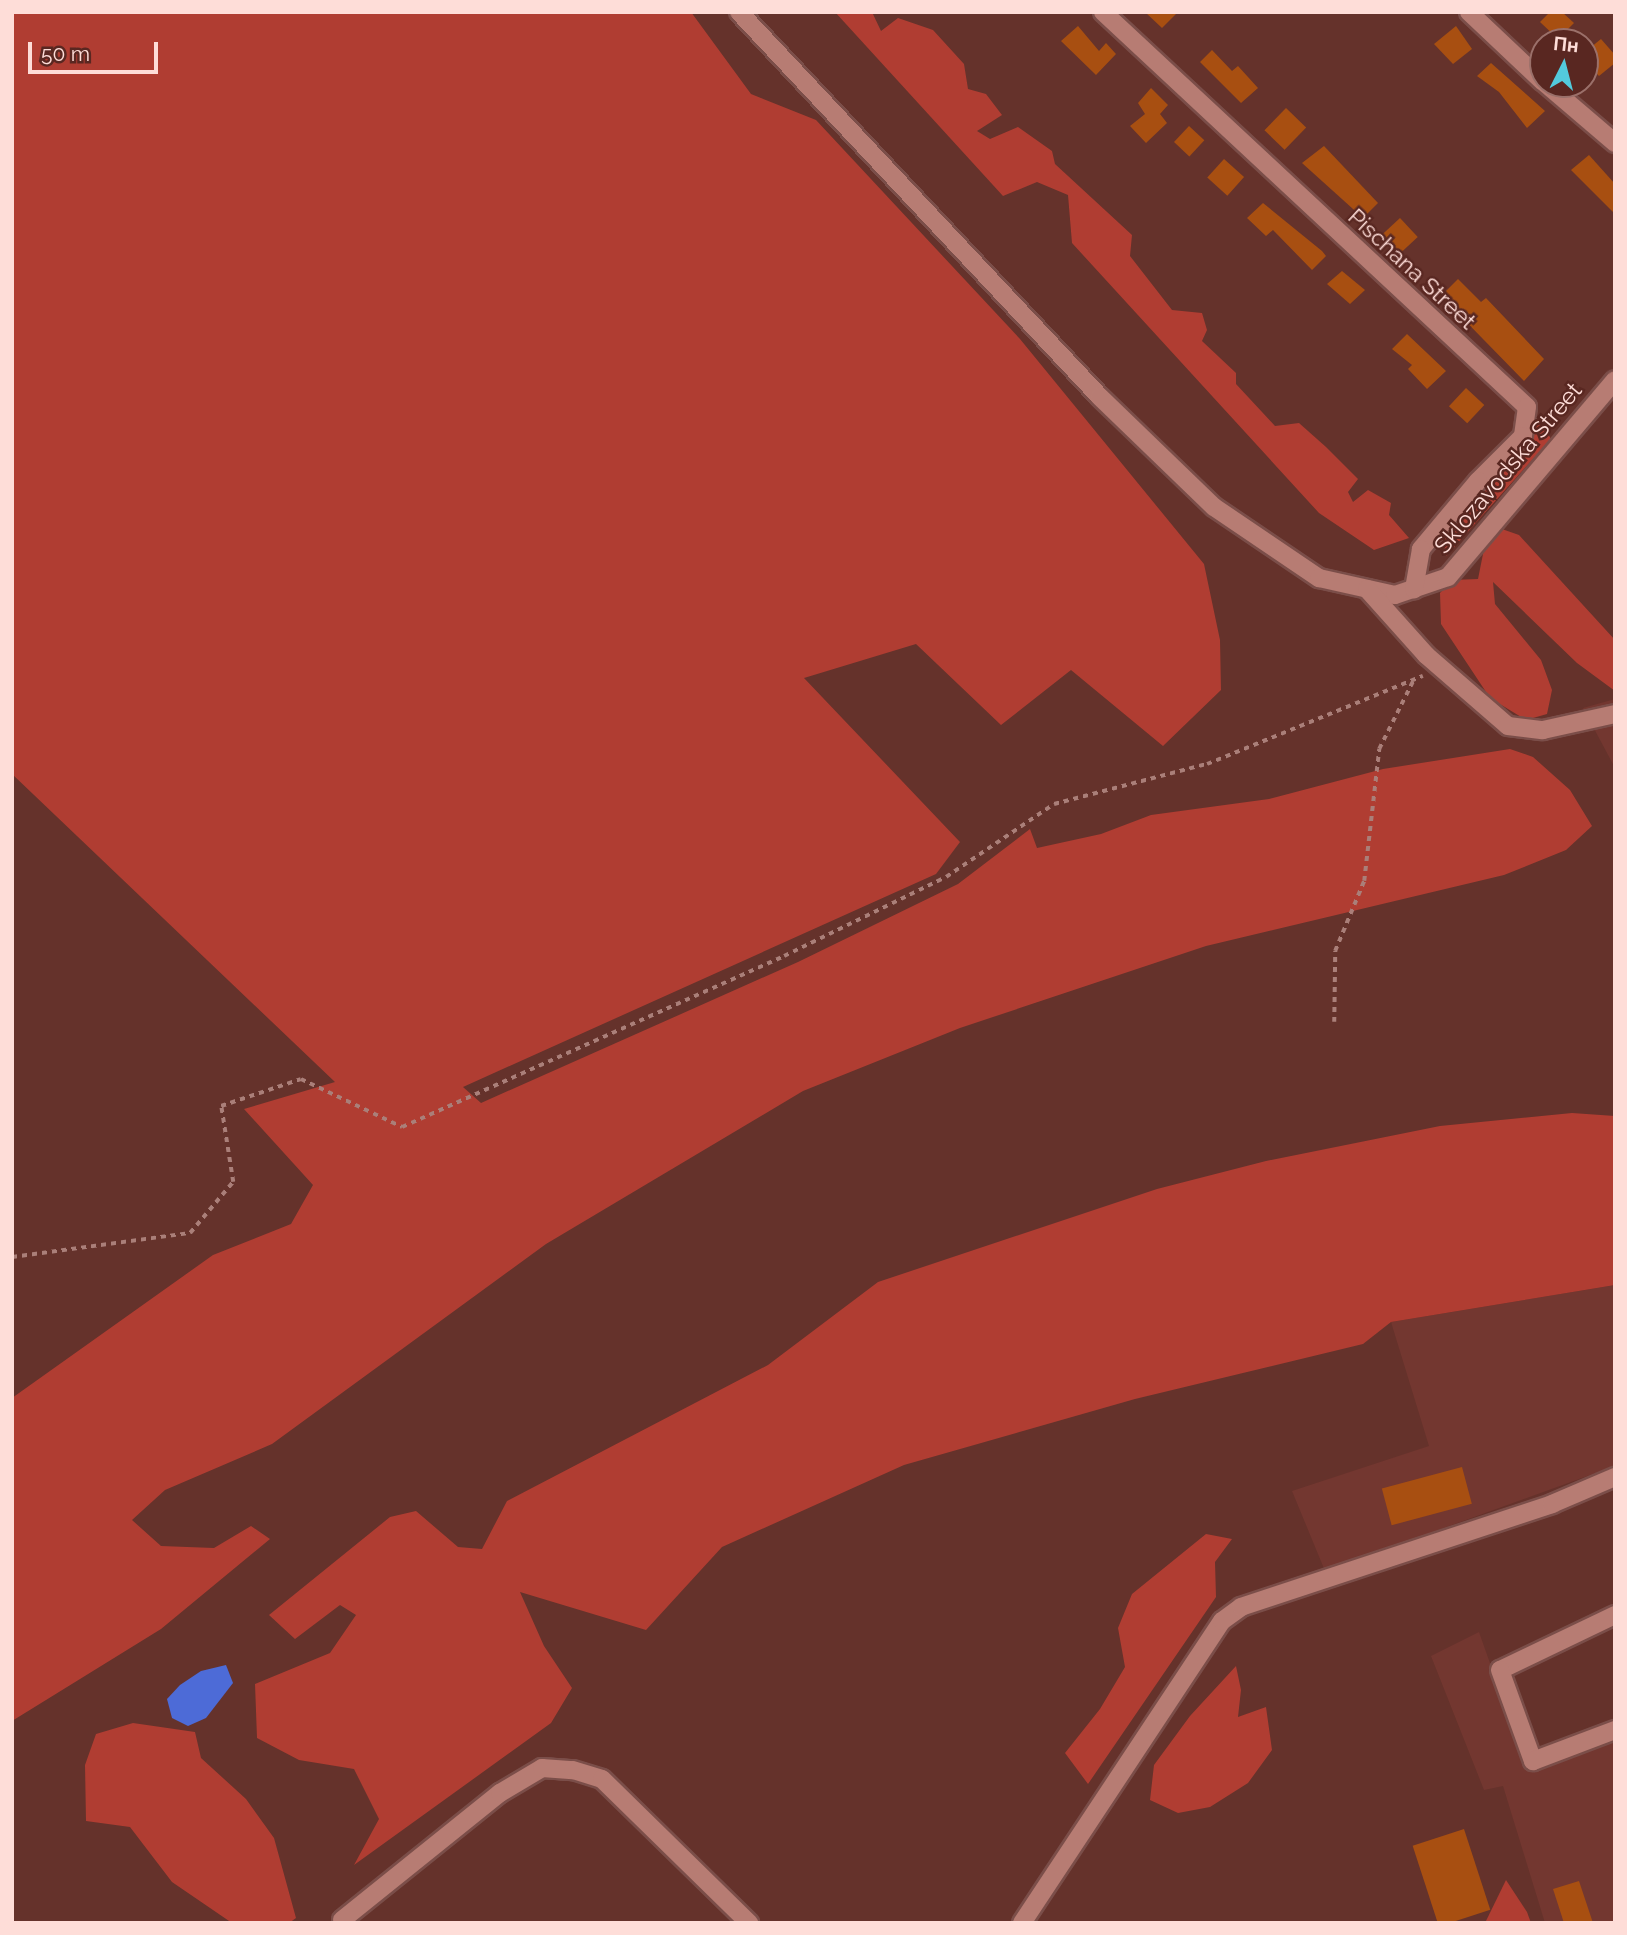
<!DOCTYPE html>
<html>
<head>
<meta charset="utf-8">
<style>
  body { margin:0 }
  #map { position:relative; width:1627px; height:1935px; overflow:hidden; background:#65322b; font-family:Raleway,sans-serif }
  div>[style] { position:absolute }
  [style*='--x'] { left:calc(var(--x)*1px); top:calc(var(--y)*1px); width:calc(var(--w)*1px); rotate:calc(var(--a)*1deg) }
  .built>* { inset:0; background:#733730 }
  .green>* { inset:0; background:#b03d32 }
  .water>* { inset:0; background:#4d6bd7 }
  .building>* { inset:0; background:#a84f11; transform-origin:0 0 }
  .path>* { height:3.5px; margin-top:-1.75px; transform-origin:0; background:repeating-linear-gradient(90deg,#aa7f79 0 5px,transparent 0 10px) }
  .roads { filter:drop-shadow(2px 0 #7b4e49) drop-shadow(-2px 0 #7b4e49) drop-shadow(0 2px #7b4e49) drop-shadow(0 -2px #7b4e49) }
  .minor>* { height:18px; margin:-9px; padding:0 9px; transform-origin:9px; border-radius:9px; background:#b77c73 }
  span { translate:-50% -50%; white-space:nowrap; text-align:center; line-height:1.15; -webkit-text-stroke:5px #592721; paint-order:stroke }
  .street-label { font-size:23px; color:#feddd8 }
  .frame { position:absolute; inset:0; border:14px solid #feddd8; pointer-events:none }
  .north { position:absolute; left:1529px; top:28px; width:70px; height:70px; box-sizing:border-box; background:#592721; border:2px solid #9b706a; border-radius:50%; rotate:6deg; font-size:19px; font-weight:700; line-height:28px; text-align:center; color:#feddd8 }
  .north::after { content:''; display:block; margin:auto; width:24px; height:32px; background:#53cadc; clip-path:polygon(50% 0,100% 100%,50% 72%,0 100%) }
  .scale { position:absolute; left:28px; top:42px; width:130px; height:32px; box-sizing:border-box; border:4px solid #feddd8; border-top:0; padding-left:9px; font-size:21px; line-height:24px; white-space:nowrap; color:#feddd8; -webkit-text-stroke:5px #592721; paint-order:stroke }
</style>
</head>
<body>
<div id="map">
  <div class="built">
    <div style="clip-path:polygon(1615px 699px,1615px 768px,1583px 708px)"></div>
    <div style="clip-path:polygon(1615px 1285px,1615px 1466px,1325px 1571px,1292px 1491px,1429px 1446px,1391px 1322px)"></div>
    <div style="clip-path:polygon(1479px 1632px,1528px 1771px,1615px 1735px,1615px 1923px,1545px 1923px,1503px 1786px,1484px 1790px,1431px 1656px)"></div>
  </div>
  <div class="green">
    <div style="clip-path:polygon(12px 12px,691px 12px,751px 94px,816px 120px,1020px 339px,1204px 564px,1220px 640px,1221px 690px,1163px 746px,1071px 670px,1001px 725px,916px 644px,804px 678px,960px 842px,936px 874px,463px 1087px,481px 1103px,798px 962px,958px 884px,1030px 829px,1037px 848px,1101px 834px,1151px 815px,1269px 799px,1383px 769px,1510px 749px,1533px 757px,1570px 790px,1592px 826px,1566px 850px,1504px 875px,1206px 946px,960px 1028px,803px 1091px,546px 1244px,272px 1444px,165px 1490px,132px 1520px,161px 1546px,214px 1548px,251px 1526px,270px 1539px,161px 1629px,12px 1721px,12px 1398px,213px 1255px,291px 1224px,313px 1185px,244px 1109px,335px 1082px,12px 774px)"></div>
    <div style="clip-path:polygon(835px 12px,872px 12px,881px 31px,898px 18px,933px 30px,964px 64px,968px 89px,986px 94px,1002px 115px,977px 131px,990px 139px,1018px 127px,1052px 151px,1055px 164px,1132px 235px,1130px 256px,1172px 310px,1202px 313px,1207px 330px,1202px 341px,1236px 373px,1236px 384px,1275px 426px,1299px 423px,1326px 447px,1358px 479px,1348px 492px,1353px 502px,1368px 490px,1391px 503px,1389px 515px,1409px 538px,1374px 550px,1319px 513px,1072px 243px,1068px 195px,1037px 182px,1003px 196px)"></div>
    <div style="clip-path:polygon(1539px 419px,1551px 439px,1446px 556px,1441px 525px,1469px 499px,1477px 500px)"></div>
    <div style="clip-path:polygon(1499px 528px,1519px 535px,1615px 640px,1615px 691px,1577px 663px,1493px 582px,1495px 604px,1541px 660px,1552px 690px,1547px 714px,1526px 720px,1490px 698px,1441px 624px,1440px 593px,1452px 580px,1478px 579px,1484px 549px)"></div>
    <div style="clip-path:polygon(1572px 1113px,1615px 1116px,1615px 1285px,1391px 1322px,1363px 1344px,1135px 1399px,904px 1465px,722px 1547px,646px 1630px,520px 1592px,544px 1646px,572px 1688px,551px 1723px,354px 1865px,379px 1819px,354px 1769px,299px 1760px,257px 1738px,255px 1684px,330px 1653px,356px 1615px,340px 1605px,295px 1639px,269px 1615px,390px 1517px,416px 1511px,458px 1547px,482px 1549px,507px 1501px,768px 1365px,878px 1282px,1157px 1189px,1266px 1161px,1440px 1126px)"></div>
    <div style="clip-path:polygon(1206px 1534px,1232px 1539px,1215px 1562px,1216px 1597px,1088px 1784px,1065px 1753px,1100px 1709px,1125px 1667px,1118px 1628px,1132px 1594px)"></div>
    <div style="clip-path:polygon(1236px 1666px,1241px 1690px,1238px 1717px,1266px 1707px,1272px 1750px,1248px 1783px,1210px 1807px,1178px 1813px,1150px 1800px,1154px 1765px,1190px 1716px)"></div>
    <div style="clip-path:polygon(133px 1723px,195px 1732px,201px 1758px,246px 1799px,274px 1838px,296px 1918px,289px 1923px,232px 1923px,172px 1882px,130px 1827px,86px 1821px,85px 1765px,96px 1734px)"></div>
    <div style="clip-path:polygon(1506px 1880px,1527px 1912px,1531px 1923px,1485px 1923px)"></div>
  </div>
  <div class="water">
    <div style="clip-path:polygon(226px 1665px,233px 1683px,206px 1718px,188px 1726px,172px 1718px,167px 1699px,180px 1685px,201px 1671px)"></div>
  </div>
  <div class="building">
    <div style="clip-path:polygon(1145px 12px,1178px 12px,1162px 28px)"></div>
    <div style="clip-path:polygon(1550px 12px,1562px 12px,1574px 23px,1558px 39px,1540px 22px)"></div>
    <div style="clip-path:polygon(1078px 26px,1099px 51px,1106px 43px,1116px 54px,1096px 75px,1061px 41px)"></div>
    <div style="clip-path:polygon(1456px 26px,1472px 49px,1453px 64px,1434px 44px)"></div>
    <div style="clip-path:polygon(1601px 39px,1615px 55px,1615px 63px,1599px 76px,1585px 61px,1585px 52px)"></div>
    <div style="clip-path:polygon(1212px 50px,1232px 71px,1238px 66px,1258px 88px,1241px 103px,1200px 62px)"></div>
    <div style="clip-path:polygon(1491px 63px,1545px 111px,1527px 128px,1499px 92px,1477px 76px)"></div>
    <div style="clip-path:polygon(1151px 88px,1168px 105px,1160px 114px,1167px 123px,1146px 143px,1130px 126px,1145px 114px,1138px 103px)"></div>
    <div style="left:1286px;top:108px;width:28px;height:31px;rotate:44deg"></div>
    <div style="left:1189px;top:126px;width:21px;height:22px;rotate:43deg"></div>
    <div style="clip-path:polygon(1324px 146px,1378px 203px,1363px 218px,1302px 163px)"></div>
    <div style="clip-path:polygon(1589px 155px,1615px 184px,1615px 214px,1571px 170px)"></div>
    <div style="left:1224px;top:159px;width:27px;height:25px;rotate:42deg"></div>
    <div style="clip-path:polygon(1263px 203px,1322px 251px,1326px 256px,1312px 270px,1273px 230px,1266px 236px,1247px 218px)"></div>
    <div style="left:1400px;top:218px;width:26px;height:25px;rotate:47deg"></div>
    <div style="clip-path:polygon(1342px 271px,1365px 290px,1350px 304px,1327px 284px)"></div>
    <div style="clip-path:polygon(1458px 279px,1481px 302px,1486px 298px,1544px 359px,1524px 381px,1441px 296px)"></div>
    <div style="clip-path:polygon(1407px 334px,1446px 371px,1427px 389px,1408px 369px,1412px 365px,1392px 349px)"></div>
    <div style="left:1466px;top:388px;width:25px;height:25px;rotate:43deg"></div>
    <div style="left:1462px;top:1467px;width:38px;height:83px;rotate:75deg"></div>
    <div style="left:1464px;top:1829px;width:85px;height:54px;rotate:72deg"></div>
    <div style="clip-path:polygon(1579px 1881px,1593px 1923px,1564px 1923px,1553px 1889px)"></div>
  </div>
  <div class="path">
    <div style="--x:1334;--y:1022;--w:71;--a:-89.2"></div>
    <div style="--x:1335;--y:951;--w:76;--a:-67.5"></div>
    <div style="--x:1364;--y:881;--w:133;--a:-83.5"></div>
    <div style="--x:1379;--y:749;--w:76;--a:-63.4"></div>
    <div style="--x:12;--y:1257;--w:180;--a:-7.7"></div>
    <div style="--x:190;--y:1233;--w:67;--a:-49.9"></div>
    <div style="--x:233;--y:1182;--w:77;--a:-99"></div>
    <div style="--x:221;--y:1106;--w:84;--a:-18.6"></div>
    <div style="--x:301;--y:1079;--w:112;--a:25.4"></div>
    <div style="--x:402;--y:1127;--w:419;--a:-24.1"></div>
    <div style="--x:784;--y:956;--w:180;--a:-26"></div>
    <div style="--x:946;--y:877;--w:130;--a:-34.1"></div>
    <div style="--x:1054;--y:804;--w:158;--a:-14.7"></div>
    <div style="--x:1207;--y:764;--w:233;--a:-22.2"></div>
  </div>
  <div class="roads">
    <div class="minor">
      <div style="--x:739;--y:12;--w:528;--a:46.84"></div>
      <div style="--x:1100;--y:397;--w:158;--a:44"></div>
      <div style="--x:1214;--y:507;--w:127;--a:34.1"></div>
      <div style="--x:1319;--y:578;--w:78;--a:12.6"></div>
      <div style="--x:1395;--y:595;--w:56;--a:-18.8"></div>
      <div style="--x:1448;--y:577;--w:258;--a:-49.7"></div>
      <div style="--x:1103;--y:12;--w:579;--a:42.97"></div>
      <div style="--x:1527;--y:407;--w:29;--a:98"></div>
      <div style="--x:1523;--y:436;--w:64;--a:135"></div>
      <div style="--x:1478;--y:481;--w:89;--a:130"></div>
      <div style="--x:1421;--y:549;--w:41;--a:99.9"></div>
      <div style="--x:1469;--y:12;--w:102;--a:43.4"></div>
      <div style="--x:1546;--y:84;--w:91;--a:40.5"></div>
      <div style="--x:1367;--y:589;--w:89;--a:48.2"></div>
      <div style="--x:1426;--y:655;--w:108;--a:40.9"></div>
      <div style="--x:1508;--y:726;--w:35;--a:7"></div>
      <div style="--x:1543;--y:730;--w:74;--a:-12.5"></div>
      <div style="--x:1615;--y:1615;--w:127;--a:154.4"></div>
      <div style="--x:1500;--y:1670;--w:97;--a:70.1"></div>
      <div style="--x:1533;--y:1761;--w:88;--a:-20.7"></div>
      <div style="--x:342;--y:1920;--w:203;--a:-38.8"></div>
      <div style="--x:500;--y:1793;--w:49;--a:-30.8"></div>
      <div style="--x:542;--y:1768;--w:31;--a:4"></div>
      <div style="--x:573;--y:1770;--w:30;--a:17"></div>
      <div style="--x:602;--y:1779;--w:206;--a:44.4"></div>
      <div style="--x:1022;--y:1923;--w:362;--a:-56.5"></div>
      <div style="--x:1222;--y:1621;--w:24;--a:-36"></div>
      <div style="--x:1241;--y:1607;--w:328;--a:-18.3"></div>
      <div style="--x:1552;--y:1504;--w:69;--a:-23.2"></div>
    </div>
  </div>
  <div class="street-label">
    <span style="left:1412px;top:269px;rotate:43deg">Pischana Street</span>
    <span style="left:1508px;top:468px;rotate:-50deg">Sklozavodska Street</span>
  </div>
  <div class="frame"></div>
  <div class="north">Пн</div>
  <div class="scale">50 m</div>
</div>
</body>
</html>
